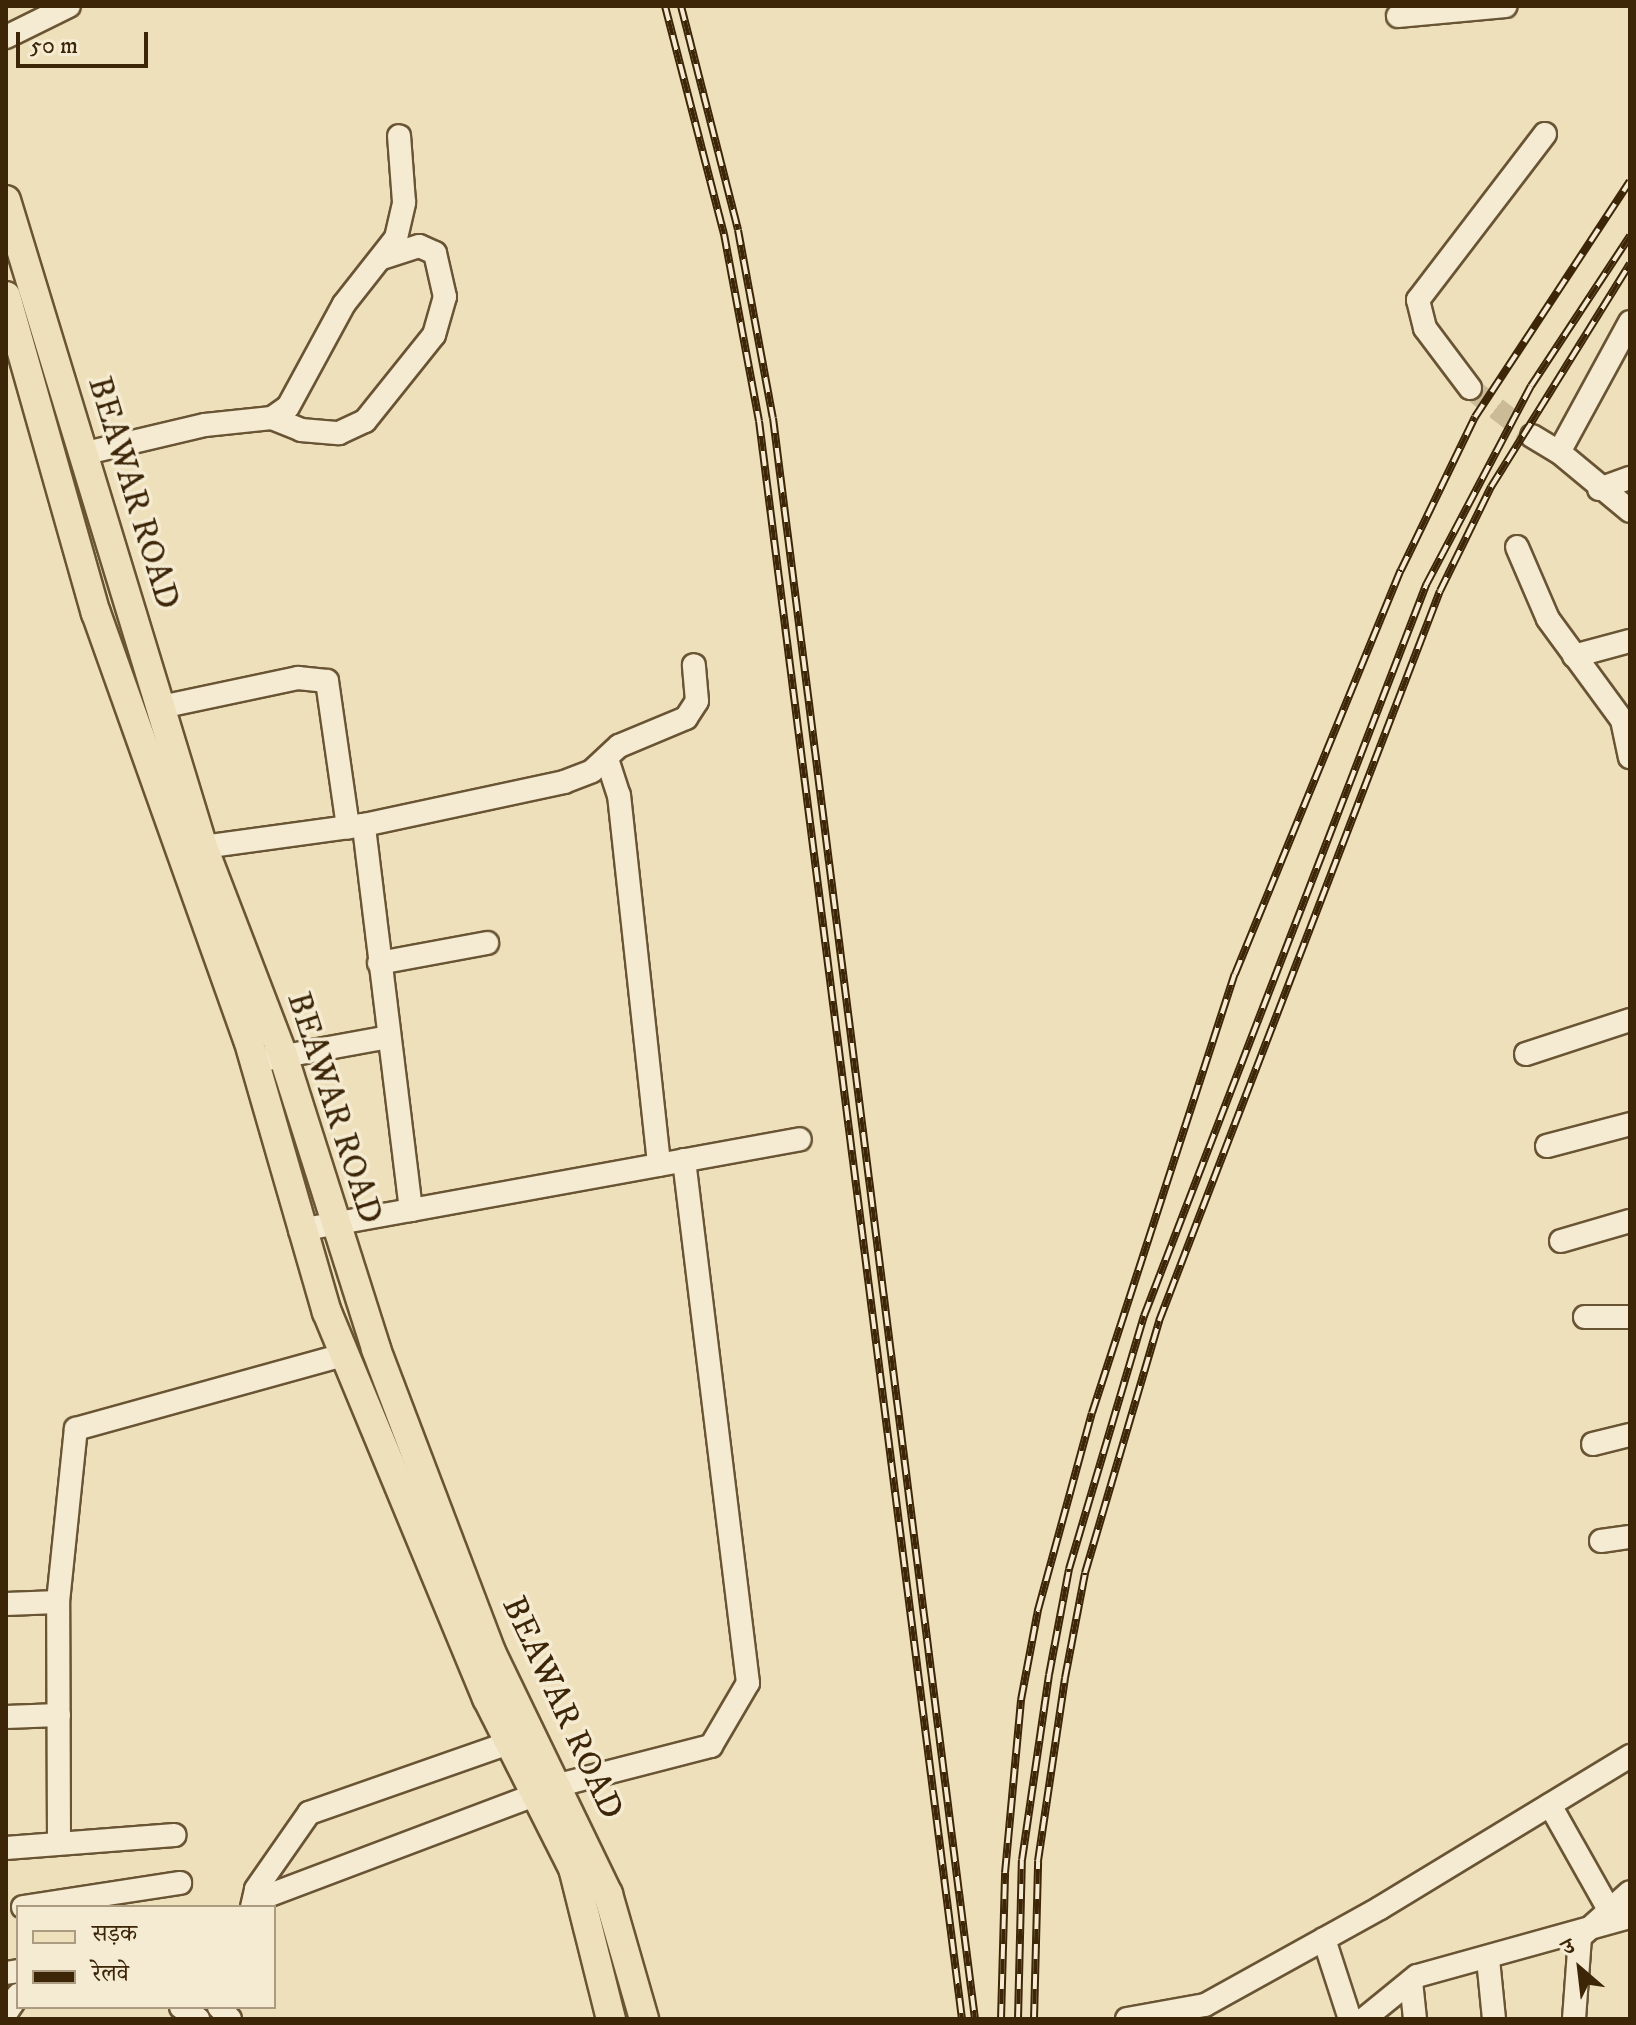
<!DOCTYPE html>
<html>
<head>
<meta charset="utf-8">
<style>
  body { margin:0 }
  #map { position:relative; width:1636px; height:2025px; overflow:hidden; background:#eee0ba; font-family:"IM FELL DW Pica","Noto Serif Devanagari",serif }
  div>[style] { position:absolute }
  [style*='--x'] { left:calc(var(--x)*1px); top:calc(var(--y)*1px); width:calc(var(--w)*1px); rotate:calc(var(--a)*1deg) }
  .minor-tunnel>* { height:22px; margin-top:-11px; transform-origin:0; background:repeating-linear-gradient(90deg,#cbbb96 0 22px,transparent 0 33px) }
  .roads { filter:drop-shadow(2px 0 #695434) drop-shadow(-2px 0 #695434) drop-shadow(0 2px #695434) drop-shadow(0 -2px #695434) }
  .minor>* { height:22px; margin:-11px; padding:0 11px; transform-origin:11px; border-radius:11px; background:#f4ebd2 }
  .major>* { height:28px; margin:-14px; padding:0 14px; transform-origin:14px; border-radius:14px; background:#eee0ba }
  .rail>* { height:8px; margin-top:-4px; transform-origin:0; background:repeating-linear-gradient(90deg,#f4ebd2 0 15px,#3d2608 0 30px); box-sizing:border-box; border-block:2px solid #3d2608 }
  span { translate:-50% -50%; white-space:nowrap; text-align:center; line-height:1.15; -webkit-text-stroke:7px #f4ebd2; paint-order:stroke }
  .street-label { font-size:34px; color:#3d2608 }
  .frame { position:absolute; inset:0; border:8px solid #3d2608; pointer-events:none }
  .legend { position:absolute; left:16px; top:1905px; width:260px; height:104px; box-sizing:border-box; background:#f4ebd2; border:2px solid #ab9c81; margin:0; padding:10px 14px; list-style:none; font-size:24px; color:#3d2608 }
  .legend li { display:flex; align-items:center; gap:16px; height:40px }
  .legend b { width:40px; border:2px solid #ab9c81 }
  .north { position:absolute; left:1540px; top:1929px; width:80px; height:80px; -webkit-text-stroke:6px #f4ebd2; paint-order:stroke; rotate:332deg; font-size:22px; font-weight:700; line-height:32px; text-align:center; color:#3d2608 }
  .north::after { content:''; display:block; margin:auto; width:28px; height:36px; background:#3d2608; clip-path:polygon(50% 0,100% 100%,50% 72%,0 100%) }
  .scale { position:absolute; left:16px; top:32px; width:132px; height:36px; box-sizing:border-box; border:4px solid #3d2608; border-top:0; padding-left:10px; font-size:24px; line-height:28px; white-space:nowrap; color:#3d2608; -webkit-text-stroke:6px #f4ebd2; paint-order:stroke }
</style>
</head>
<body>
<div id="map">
  <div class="minor-tunnel">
    <div style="--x:1470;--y:388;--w:78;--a:37.7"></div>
  </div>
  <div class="roads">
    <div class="minor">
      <div style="--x:1398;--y:16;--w:108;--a:-5.3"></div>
      <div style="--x:6;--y:37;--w:70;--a:-26.2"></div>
      <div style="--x:1630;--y:322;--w:148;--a:118.6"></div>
      <div style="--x:1559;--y:452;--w:92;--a:39.7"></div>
      <div style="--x:1470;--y:388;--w:75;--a:-126.9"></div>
      <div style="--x:1425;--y:328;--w:29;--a:-104"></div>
      <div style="--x:1418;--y:300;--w:209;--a:-52.6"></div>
      <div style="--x:272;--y:418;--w:31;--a:22"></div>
      <div style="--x:301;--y:430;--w:38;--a:5"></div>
      <div style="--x:339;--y:433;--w:29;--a:-25"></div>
      <div style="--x:365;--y:421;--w:110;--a:-51.3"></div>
      <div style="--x:434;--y:335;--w:40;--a:-74"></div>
      <div style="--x:445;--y:297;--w:45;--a:-102.8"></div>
      <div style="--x:435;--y:253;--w:17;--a:-156"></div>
      <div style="--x:419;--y:246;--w:39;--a:162"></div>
      <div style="--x:1532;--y:436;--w:31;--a:31"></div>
      <div style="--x:82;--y:454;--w:126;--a:-13.3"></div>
      <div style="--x:205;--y:425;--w:67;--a:-6"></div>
      <div style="--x:272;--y:418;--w:19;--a:-35"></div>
      <div style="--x:288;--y:407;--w:117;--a:-61.5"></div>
      <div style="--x:344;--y:304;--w:84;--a:-51.8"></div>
      <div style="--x:396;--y:238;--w:37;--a:-77"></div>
      <div style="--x:404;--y:202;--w:66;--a:-94.3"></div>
      <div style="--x:1599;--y:489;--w:33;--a:-20"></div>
      <div style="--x:1517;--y:547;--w:78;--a:66.7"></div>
      <div style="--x:1548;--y:619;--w:125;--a:53.8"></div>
      <div style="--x:1622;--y:720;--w:38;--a:78"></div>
      <div style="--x:1574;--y:656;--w:58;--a:-15"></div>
      <div style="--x:161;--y:707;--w:140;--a:-12"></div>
      <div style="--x:298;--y:678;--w:29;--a:6"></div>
      <div style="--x:327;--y:681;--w:148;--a:81.8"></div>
      <div style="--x:607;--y:759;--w:38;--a:72"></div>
      <div style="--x:619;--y:795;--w:372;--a:83.8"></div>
      <div style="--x:203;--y:847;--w:162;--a:-7.8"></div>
      <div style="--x:364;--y:825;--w:205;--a:-12.1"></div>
      <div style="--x:564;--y:782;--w:30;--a:-21"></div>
      <div style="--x:592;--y:771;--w:37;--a:-43"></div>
      <div style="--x:619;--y:746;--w:73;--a:-22.7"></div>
      <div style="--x:686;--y:718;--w:20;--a:-57"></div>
      <div style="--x:697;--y:701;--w:36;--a:-95"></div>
      <div style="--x:379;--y:963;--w:110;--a:-10.5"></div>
      <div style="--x:1526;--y:1054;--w:109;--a:-18.1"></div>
      <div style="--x:268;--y:1059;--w:123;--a:-10.3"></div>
      <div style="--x:1547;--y:1146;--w:86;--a:-14.8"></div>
      <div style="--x:411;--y:1210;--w:395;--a:-10.3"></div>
      <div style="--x:300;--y:1230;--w:113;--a:-10.2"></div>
      <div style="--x:411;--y:1210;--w:388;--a:-97"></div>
      <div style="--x:1561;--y:1241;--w:72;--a:-16.2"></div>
      <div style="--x:1585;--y:1317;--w:45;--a:0"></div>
      <div style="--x:1593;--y:1444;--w:38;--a:-14"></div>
      <div style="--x:1601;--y:1541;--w:29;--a:-8"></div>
      <div style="--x:6;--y:1604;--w:52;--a:-2.2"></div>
      <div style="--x:6;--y:1717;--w:53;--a:-2.2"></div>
      <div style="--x:559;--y:1785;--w:157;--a:-14.4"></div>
      <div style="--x:711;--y:1746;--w:73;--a:-59.6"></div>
      <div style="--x:748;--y:1683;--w:527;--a:-96.98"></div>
      <div style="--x:1550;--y:1805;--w:116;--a:60.6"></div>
      <div style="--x:59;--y:1843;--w:241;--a:-90.2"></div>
      <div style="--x:58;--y:1602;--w:174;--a:-84.1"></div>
      <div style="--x:76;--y:1429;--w:277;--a:-15.5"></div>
      <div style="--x:6;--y:1848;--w:169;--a:-4.4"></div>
      <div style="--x:254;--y:1901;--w:300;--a:-20.7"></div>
      <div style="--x:23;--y:1907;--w:159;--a:-8.7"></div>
      <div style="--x:252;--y:1907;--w:18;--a:-77"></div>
      <div style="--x:256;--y:1889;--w:93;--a:-55.1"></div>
      <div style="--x:309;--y:1813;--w:212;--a:-19.3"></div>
      <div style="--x:1324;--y:1939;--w:84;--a:72"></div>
      <div style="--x:1488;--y:1959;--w:60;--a:84.3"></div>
      <div style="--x:6;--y:1973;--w:12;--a:-9"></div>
      <div style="--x:1411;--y:1981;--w:38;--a:84"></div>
      <div style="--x:181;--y:2007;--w:21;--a:35"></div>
      <div style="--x:219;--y:2007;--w:16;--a:47"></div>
      <div style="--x:6;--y:2013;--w:22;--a:-56"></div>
      <div style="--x:1127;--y:2019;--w:79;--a:-10.2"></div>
      <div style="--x:1205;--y:2005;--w:200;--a:-29"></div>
      <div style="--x:1380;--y:1908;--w:293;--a:-31.3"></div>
      <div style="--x:1364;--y:2019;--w:68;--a:-39.1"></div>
      <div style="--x:1417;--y:1976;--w:221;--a:-15.5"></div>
      <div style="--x:1574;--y:2019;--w:82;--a:-85.8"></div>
      <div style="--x:1580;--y:1937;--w:67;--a:-42"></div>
    </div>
    <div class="major">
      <div style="--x:6;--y:200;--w:676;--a:73.07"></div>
      <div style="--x:203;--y:847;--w:223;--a:69"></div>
      <div style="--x:283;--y:1055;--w:308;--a:72.4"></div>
      <div style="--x:376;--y:1349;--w:324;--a:69.2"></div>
      <div style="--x:491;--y:1652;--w:269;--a:64.2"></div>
      <div style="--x:608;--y:1894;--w:130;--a:73.9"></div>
      <div style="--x:6;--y:296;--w:330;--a:74.2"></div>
      <div style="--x:96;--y:613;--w:452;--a:70.4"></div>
      <div style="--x:248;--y:1039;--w:284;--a:73.9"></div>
      <div style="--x:327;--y:1312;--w:418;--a:67.5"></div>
      <div style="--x:487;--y:1698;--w:191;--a:63.2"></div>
      <div style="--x:573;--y:1868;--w:156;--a:75.9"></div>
    </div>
  </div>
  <div class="rail">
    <div style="--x:665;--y:6;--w:236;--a:75.5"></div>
    <div style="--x:724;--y:234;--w:190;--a:79.4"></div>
    <div style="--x:759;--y:421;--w:1611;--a:82.76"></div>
    <div style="--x:681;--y:6;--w:231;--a:75.7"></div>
    <div style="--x:738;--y:230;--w:191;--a:79.5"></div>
    <div style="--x:773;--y:418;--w:1614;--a:82.81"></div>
    <div style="--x:1001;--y:2019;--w:146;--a:-88.4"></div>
    <div style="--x:1005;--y:1873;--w:174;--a:-84.7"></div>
    <div style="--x:1021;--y:1700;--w:92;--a:-79.3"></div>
    <div style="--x:1038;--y:1610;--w:204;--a:-74.7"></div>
    <div style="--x:1092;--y:1413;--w:462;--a:-72"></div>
    <div style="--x:1235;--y:974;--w:437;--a:-67.7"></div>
    <div style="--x:1401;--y:570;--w:170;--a:-64.2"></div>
    <div style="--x:1475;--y:417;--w:282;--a:-56.7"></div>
    <div style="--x:1018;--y:2019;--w:159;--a:-88.6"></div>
    <div style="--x:1022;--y:1860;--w:187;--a:-81.7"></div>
    <div style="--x:1049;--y:1675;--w:108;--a:-79.3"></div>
    <div style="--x:1069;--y:1569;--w:264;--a:-73.5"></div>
    <div style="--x:1144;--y:1316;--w:784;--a:-68.9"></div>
    <div style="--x:1426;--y:585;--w:225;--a:-62.2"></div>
    <div style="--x:1531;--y:386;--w:180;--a:-56.6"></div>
    <div style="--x:1034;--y:2019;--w:158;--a:-88.5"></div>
    <div style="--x:1038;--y:1861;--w:185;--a:-81.6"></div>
    <div style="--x:1065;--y:1678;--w:107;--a:-79.2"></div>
    <div style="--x:1085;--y:1573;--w:263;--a:-73.6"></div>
    <div style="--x:1159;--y:1321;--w:782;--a:-68.95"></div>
    <div style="--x:1440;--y:591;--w:116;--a:-63.9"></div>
    <div style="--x:1491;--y:487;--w:263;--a:-58.1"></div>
  </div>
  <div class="street-label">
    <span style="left:133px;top:493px;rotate:73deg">BEAWAR ROAD</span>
    <span style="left:334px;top:1108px;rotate:72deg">BEAWAR ROAD</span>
    <span style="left:562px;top:1708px;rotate:65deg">BEAWAR ROAD</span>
  </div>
  <div class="frame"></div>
  <ul class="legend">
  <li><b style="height:10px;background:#eee0ba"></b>सड़क</li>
  <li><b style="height:10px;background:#3d2608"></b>रेलवे</li>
  </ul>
  <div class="north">उ</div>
  <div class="scale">50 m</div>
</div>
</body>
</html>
